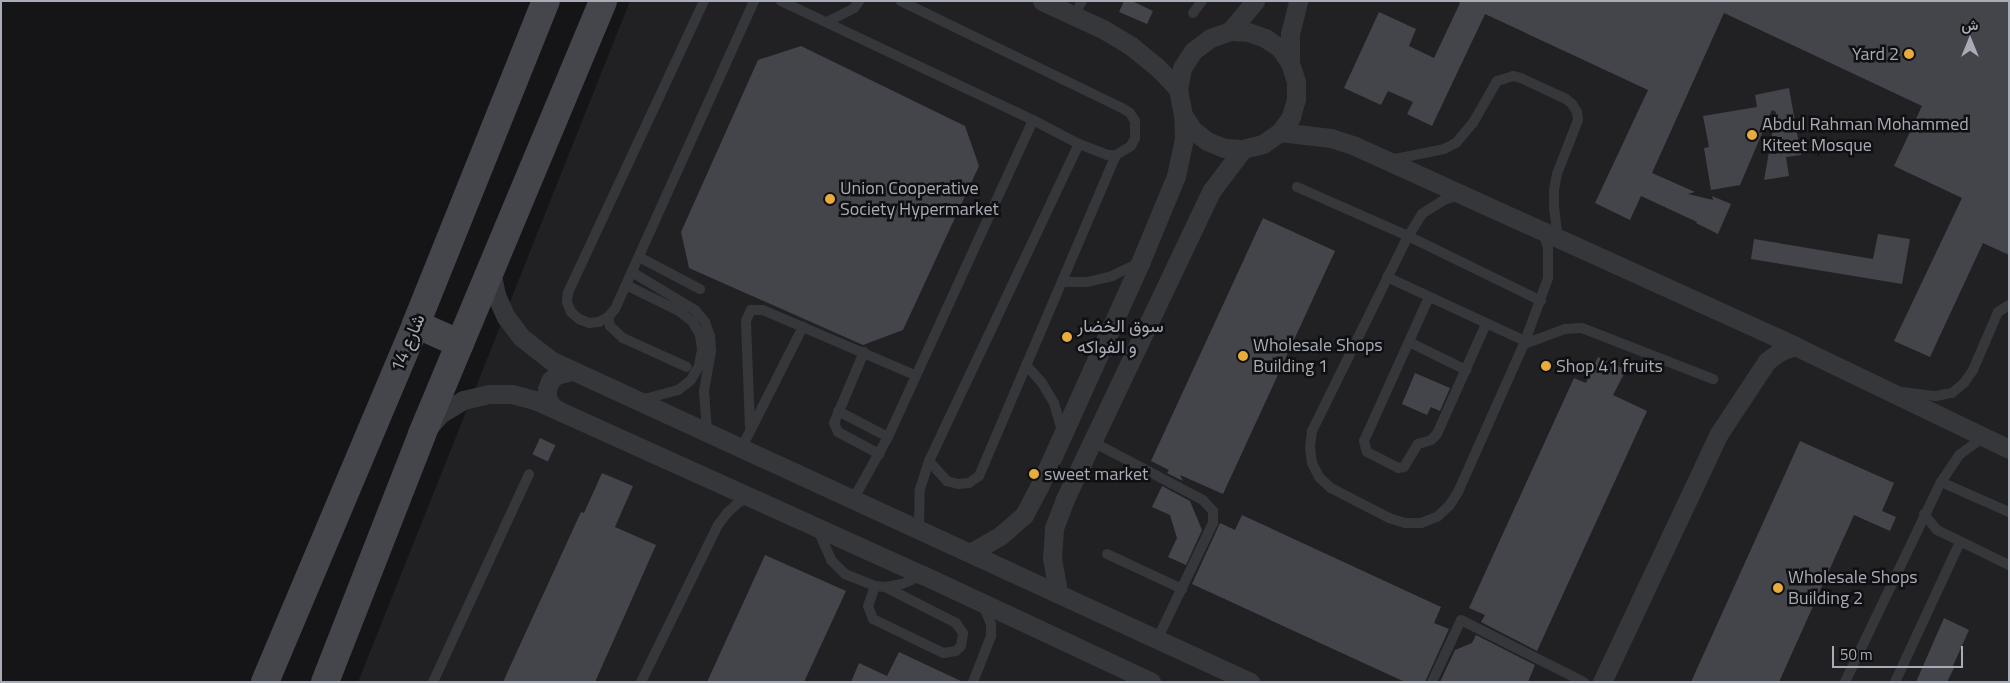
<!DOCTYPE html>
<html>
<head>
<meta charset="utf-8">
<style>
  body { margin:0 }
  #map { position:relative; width:2010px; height:683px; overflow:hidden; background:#151517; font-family:"Titillium Web",Vazirmatn,sans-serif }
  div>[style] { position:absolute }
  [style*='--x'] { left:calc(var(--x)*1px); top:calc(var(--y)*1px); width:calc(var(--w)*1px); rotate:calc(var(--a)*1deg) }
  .built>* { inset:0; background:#212124 }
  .building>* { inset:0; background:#44454a; transform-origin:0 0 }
  .lane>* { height:10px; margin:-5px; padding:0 5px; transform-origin:5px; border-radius:5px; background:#36373b }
  .street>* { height:19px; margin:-9.5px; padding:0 9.5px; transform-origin:9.5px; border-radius:9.5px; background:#36373b }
  .secondary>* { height:28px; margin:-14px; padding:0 14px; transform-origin:14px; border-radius:14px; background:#44464b }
  .dots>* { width:14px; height:14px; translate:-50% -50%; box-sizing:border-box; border:2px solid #101012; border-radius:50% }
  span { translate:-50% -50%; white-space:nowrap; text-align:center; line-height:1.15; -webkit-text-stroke:5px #101012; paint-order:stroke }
  .poi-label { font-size:18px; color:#a8acb6 }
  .right { translate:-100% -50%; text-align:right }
  .left { translate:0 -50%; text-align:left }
  .street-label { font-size:18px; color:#a8acb6 }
  .frame { position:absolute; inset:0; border:2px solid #a8acb6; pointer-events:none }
  .north { position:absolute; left:1945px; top:15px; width:50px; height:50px; -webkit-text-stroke:4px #101012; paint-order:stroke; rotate:0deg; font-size:14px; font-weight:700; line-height:20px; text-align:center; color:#a8acb6 }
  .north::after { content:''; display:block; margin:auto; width:18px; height:22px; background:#a8acb6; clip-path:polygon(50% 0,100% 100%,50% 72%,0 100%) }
  .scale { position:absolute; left:1832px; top:646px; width:131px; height:22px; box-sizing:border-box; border:2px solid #a8acb6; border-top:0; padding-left:6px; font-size:15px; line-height:18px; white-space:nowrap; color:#a8acb6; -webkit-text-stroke:4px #101012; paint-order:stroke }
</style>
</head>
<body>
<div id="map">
  <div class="built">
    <div style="clip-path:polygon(630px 1px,2009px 1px,2009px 682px,358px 682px)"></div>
  </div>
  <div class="building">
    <div style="clip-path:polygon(1124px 1px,1132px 1px,1153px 11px,1147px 24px,1119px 12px)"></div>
    <div style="clip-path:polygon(1457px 1px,2009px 1px,2009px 255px,1983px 243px,1930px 357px,1894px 341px,1962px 198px,1894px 166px,1922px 106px,1724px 13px,1652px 173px,1695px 192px,1688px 194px,1713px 200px,1712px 196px,1731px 204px,1718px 234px,1696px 223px,1697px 222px,1641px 196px,1630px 220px,1595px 203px,1648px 90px,1485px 14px,1432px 126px,1407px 114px,1413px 102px,1388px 91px,1381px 105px,1344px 88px,1379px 12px,1416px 29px,1409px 46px,1434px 58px,1460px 3px)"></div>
    <div style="clip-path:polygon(801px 46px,965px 126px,979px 166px,903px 330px,863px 345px,689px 268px,681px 232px,758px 60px)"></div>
    <div style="clip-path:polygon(1789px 88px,1801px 155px,1786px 157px,1789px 176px,1764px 180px,1776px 112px,1772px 110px,1740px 185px,1711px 190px,1704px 148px,1709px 147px,1703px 116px,1757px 107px,1755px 95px)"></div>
    <div style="clip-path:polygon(1263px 218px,1335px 251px,1223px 494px,1180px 475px,1183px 481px,1167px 473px,1169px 470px,1151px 461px)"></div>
    <div style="clip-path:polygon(1878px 234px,1910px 239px,1902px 284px,1751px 259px,1754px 239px,1873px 259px)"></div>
    <div style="clip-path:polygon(1598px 357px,1626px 370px,1613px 395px,1647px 411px,1537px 651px,1481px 622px,1485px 615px,1469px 608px,1574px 378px,1586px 383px)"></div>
    <div style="clip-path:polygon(1415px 373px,1450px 388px,1440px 411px,1431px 407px,1427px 415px,1402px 404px)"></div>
    <div style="left:540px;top:438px;width:17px;height:18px;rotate:25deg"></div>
    <div style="clip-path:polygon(1800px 441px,1894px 483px,1882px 511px,1896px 517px,1890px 531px,1854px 515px,1779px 682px,1691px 682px)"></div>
    <div style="clip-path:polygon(602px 473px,633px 486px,615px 527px,656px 545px,595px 682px,503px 682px,581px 512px,584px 513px)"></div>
    <div style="clip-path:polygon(1162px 486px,1190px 501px,1202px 530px,1186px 565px,1168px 557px,1177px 538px,1170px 515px,1152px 507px)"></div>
    <div style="clip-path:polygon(1242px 515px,1441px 607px,1434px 623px,1449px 629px,1425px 682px,1405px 682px,1192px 584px,1220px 523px,1235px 530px)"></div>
    <div style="clip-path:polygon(765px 555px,846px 591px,804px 682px,707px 682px)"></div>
    <div style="clip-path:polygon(1944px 618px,1969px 630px,1952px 668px,1954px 668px,1947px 682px,1916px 682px)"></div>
    <div style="clip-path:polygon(1476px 635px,1535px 665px,1528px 682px,1440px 682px,1455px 650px,1472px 643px)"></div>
    <div style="clip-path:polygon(899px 652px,963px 682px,851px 682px,859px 663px,887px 676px)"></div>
  </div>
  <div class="lane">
    <div style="--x:704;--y:1;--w:321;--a:115"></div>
    <div style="--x:568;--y:292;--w:10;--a:96"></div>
    <div style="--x:567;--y:302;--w:11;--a:68"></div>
    <div style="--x:571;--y:312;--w:11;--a:41"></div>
    <div style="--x:579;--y:319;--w:11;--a:22"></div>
    <div style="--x:589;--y:323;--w:10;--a:-6"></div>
    <div style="--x:599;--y:322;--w:10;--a:-29"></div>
    <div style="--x:608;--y:317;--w:11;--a:-49"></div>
    <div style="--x:615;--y:309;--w:338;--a:-65.7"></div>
    <div style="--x:781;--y:1;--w:279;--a:25.3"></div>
    <div style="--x:1033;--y:120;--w:52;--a:27.6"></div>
    <div style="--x:1079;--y:144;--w:30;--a:21"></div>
    <div style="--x:1107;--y:155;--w:9;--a:0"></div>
    <div style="--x:1116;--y:155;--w:17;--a:-31"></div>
    <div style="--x:1131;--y:146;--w:9;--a:-63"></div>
    <div style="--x:1135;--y:138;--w:17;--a:-90"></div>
    <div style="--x:1135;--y:121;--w:9;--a:-122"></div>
    <div style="--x:1130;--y:113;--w:9;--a:-148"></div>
    <div style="--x:1122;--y:108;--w:246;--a:-154.2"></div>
    <div style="--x:1193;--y:13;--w:15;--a:-53"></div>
    <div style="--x:1074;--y:16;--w:17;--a:-62"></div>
    <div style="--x:827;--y:22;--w:30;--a:-27"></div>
    <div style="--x:854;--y:8;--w:9;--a:-54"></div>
    <div style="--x:1390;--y:160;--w:55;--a:-11.5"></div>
    <div style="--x:1444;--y:149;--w:13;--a:-27"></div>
    <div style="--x:1456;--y:143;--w:26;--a:-50"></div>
    <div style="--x:1473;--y:123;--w:48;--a:-60.3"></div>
    <div style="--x:1497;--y:81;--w:17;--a:-17"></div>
    <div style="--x:1513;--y:76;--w:8;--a:14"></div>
    <div style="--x:1521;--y:78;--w:50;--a:25"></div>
    <div style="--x:1566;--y:99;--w:8;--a:40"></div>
    <div style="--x:1572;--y:104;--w:9;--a:58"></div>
    <div style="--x:1577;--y:112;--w:8;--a:83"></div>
    <div style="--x:1578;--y:120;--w:58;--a:111.3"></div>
    <div style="--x:1557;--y:174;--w:16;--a:101"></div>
    <div style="--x:1554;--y:190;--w:17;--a:90"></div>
    <div style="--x:1554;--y:207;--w:32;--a:83"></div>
    <div style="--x:1297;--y:187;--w:121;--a:23.8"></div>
    <div style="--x:1408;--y:236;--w:148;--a:26"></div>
    <div style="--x:1460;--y:195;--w:17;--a:163"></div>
    <div style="--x:1444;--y:200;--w:26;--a:148"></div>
    <div style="--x:1422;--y:214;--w:26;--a:122"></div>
    <div style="--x:1408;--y:236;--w:217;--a:116.2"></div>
    <div style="--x:1312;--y:431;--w:16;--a:97"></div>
    <div style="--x:1310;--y:447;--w:16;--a:83"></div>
    <div style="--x:1312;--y:463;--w:16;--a:63"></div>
    <div style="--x:1319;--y:477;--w:16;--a:43"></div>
    <div style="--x:1331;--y:488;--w:65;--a:27.3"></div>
    <div style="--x:1389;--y:518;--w:17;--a:17"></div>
    <div style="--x:1405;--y:523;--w:16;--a:0"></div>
    <div style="--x:1421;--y:523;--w:17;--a:-21"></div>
    <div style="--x:1437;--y:517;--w:16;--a:-43"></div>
    <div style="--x:1449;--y:506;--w:17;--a:-57"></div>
    <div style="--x:1458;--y:492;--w:162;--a:-66"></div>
    <div style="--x:1524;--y:344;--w:70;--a:-70"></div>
    <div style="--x:1548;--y:278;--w:30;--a:-90"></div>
    <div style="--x:1548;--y:248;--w:16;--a:-108"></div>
    <div style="--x:639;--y:257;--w:69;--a:27.7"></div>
    <div style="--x:632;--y:272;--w:74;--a:31.1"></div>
    <div style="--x:695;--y:310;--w:16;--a:50"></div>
    <div style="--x:705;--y:322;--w:15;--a:70"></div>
    <div style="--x:710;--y:336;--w:15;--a:86"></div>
    <div style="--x:711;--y:351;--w:41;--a:99.9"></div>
    <div style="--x:704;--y:391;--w:40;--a:85.7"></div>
    <div style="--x:1387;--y:277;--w:152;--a:24.9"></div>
    <div style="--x:1062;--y:282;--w:25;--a:0"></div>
    <div style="--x:1087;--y:282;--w:26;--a:-13"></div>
    <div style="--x:1112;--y:276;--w:28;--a:-26"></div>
    <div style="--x:626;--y:285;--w:59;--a:26.1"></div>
    <div style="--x:679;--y:311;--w:16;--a:38"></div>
    <div style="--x:692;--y:321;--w:16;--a:60"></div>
    <div style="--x:700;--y:335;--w:15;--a:82"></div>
    <div style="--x:702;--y:350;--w:16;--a:101"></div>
    <div style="--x:699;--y:366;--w:16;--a:120"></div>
    <div style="--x:691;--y:380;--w:16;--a:142"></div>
    <div style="--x:678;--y:390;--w:38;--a:165"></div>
    <div style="--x:1429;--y:297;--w:158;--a:114.3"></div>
    <div style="--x:1364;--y:441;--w:11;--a:75"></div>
    <div style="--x:1367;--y:452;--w:35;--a:27"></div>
    <div style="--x:1398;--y:468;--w:6;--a:-9"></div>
    <div style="--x:1404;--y:467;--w:27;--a:-59"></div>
    <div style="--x:1418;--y:444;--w:14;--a:-17"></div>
    <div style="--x:1431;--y:440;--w:8;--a:-45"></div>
    <div style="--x:1437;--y:434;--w:120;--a:-66"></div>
    <div style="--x:608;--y:317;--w:9;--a:77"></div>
    <div style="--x:610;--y:326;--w:18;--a:43"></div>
    <div style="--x:623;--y:338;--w:70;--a:24.4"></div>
    <div style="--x:1409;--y:342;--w:64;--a:26.2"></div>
    <div style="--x:1524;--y:344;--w:44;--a:-20.1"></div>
    <div style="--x:1565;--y:329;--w:17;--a:-3"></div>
    <div style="--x:1582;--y:328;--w:141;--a:21.3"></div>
    <div style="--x:864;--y:352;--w:77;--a:112.9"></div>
    <div style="--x:834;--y:423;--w:10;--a:66"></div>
    <div style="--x:838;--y:432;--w:47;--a:28.2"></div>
    <div style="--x:1026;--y:365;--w:24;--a:48"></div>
    <div style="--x:1042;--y:383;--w:23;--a:59"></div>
    <div style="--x:1054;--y:403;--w:29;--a:74"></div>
    <div style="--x:1902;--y:392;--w:34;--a:7"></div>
    <div style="--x:1936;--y:396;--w:16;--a:-11"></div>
    <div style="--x:1952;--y:393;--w:16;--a:-40"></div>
    <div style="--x:1964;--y:383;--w:16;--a:-55"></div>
    <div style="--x:1973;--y:370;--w:63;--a:-66.7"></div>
    <div style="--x:1998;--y:312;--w:13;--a:-32"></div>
    <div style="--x:838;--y:411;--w:56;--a:27.5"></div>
    <div style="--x:750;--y:427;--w:106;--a:-92.2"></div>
    <div style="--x:746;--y:321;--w:12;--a:-66"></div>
    <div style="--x:751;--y:310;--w:12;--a:0"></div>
    <div style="--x:763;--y:310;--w:165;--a:23.2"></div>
    <div style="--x:1093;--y:442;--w:124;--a:27.8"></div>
    <div style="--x:1203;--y:500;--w:15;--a:48"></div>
    <div style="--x:1213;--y:511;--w:12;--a:90"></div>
    <div style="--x:1213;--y:523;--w:130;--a:115.6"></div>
    <div style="--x:742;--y:447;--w:135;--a:-63.1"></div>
    <div style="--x:929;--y:461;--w:27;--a:48"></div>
    <div style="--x:947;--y:481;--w:11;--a:15"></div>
    <div style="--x:958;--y:484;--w:11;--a:-5"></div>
    <div style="--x:969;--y:483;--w:12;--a:-35"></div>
    <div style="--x:979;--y:476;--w:349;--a:-66.9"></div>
    <div style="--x:1941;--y:482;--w:74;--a:23.8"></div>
    <div style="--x:854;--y:498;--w:70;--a:-60.9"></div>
    <div style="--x:888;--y:437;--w:349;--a:-65.4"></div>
    <div style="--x:1924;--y:514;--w:21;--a:51"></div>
    <div style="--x:1937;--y:530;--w:80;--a:25.9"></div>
    <div style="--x:817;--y:528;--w:35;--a:66"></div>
    <div style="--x:831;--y:560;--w:20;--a:45"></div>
    <div style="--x:845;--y:574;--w:32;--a:22"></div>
    <div style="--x:875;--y:586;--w:10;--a:6"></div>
    <div style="--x:885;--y:587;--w:17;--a:-10"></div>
    <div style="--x:902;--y:584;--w:23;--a:-23"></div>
    <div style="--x:919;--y:528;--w:39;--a:-89"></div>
    <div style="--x:920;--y:489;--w:29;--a:-72"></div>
    <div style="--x:929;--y:461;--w:351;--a:-64.7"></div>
    <div style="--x:1107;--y:554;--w:83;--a:25"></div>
    <div style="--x:875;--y:586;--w:21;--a:109"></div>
    <div style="--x:868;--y:606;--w:14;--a:69"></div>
    <div style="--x:873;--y:619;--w:78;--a:25.9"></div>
    <div style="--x:943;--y:653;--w:13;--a:-9"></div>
    <div style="--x:956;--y:651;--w:7;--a:-45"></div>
    <div style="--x:961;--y:646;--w:13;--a:-81"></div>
    <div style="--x:963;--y:633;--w:12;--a:-125"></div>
    <div style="--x:956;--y:623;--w:80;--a:-153.1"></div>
    <div style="--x:433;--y:682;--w:229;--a:-65.2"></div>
    <div style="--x:641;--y:682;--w:175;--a:-63.9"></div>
    <div style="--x:718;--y:525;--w:15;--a:-53"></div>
    <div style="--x:727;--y:513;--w:15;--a:-42"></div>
    <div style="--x:738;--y:503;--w:14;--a:-25"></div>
    <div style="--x:973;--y:682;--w:49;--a:-68.6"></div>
    <div style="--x:991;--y:636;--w:12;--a:-90"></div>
    <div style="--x:991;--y:624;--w:21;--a:-113"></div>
    <div style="--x:1432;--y:682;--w:68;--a:-64.9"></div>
    <div style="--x:1461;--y:620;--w:138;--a:26.8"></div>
    <div style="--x:1845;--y:682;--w:222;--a:-64.4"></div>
    <div style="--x:1941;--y:482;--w:32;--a:-56"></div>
    <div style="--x:1959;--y:455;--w:31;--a:-36"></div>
    <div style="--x:1895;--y:682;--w:154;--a:-65.1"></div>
  </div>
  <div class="street">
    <div style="--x:1042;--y:1;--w:67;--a:24.7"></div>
    <div style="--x:1103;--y:29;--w:33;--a:31"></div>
    <div style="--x:1131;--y:46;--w:32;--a:39"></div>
    <div style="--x:1156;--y:66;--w:32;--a:46"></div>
    <div style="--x:1230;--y:31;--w:18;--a:3"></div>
    <div style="--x:1248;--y:32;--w:18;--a:19"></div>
    <div style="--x:1265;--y:38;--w:18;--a:34"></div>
    <div style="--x:1280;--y:48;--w:18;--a:56"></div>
    <div style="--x:1290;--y:63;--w:19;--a:72"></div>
    <div style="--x:1296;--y:81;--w:18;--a:90"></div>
    <div style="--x:1296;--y:99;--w:19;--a:106"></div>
    <div style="--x:1291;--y:117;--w:19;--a:126"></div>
    <div style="--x:1280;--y:132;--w:21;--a:145"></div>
    <div style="--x:1263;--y:144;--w:21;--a:166"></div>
    <div style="--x:1243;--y:149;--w:19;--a:-177"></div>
    <div style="--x:1224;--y:148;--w:18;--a:-158"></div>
    <div style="--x:1207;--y:141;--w:18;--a:-142"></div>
    <div style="--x:1193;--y:130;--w:18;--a:-124"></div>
    <div style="--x:1183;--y:115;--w:26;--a:-101"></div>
    <div style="--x:1178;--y:89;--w:21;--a:-79"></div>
    <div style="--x:1182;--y:68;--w:20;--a:-57"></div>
    <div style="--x:1193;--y:51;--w:21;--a:-37"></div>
    <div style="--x:1210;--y:38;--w:21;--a:-19"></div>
    <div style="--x:1230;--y:31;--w:39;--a:-50"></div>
    <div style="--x:1290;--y:63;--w:29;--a:-90"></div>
    <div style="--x:1290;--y:34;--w:34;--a:-76"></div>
    <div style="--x:1280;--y:132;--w:51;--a:6.7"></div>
    <div style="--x:1331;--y:138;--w:25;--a:18"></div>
    <div style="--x:1355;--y:146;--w:483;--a:24.4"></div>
    <div style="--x:1795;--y:346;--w:237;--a:25.7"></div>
    <div style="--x:491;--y:271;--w:25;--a:78"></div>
    <div style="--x:496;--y:295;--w:24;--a:66"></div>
    <div style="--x:506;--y:317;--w:25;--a:53"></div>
    <div style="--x:521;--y:337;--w:37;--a:38"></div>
    <div style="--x:550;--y:360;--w:771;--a:24.7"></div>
    <div style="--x:559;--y:411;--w:10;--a:-143"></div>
    <div style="--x:551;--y:405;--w:9;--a:-117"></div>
    <div style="--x:547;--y:397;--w:8;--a:-90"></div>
    <div style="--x:547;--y:389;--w:9;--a:-69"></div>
    <div style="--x:550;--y:381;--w:8;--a:-45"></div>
    <div style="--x:556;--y:375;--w:16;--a:-14"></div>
    <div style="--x:428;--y:428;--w:18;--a:-49"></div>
    <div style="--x:440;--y:414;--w:27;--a:-31"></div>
    <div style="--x:463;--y:400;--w:27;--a:-13"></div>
    <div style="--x:489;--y:394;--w:23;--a:0"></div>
    <div style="--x:512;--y:394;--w:24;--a:15"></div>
    <div style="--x:535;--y:400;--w:426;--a:24.3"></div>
    <div style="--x:923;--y:575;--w:252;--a:25.1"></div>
    <div style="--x:972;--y:552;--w:32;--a:-30"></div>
    <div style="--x:1000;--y:536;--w:32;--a:-41"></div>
    <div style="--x:1024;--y:515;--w:32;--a:-62"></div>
    <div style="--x:1039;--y:487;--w:246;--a:-65.7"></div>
    <div style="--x:1140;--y:263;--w:94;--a:-67.5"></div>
    <div style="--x:1176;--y:176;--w:39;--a:-78"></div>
    <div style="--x:1184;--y:138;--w:23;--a:-92"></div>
    <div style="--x:1058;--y:592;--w:35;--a:-100"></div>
    <div style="--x:1052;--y:558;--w:30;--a:-86"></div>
    <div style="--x:1054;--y:528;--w:31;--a:-69"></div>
    <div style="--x:1065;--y:499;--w:342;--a:-64.6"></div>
    <div style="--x:1212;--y:190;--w:51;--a:-52.9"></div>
    <div style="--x:1602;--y:682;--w:273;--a:-64.8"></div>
    <div style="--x:1718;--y:435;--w:89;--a:-56.5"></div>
    <div style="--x:1767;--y:361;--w:17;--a:-36"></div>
    <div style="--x:1781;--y:351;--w:15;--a:-20"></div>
  </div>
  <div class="secondary">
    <div style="--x:416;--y:324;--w:48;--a:24.4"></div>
    <div style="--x:265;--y:682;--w:389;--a:-67.1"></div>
    <div style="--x:416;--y:324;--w:348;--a:-68.1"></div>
    <div style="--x:325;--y:682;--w:266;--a:-68.6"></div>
    <div style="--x:422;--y:434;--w:469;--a:-67.3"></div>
  </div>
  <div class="dots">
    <div style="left:1909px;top:54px;background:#e8ac3c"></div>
    <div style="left:1752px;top:135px;background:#e8ac3c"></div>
    <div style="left:830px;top:199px;background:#e8ac3c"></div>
    <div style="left:1067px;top:337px;background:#e8ac3c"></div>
    <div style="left:1243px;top:356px;background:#e8ac3c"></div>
    <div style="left:1546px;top:366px;background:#e8ac3c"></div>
    <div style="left:1034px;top:474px;background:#e8ac3c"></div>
    <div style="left:1778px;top:588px;background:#e8ac3c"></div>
  </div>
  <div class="poi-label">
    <span class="right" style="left:1899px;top:54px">Yard 2</span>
    <span class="left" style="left:1762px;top:135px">Abdul Rahman Mohammed<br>Kiteet Mosque</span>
    <span class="left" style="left:840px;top:199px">Union Cooperative<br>Society Hypermarket</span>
    <span class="left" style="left:1077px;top:337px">سوق الخضار<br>و الفواكه</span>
    <span class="left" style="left:1253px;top:356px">Wholesale Shops<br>Building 1</span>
    <span class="left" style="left:1556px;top:366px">Shop 41 fruits</span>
    <span class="left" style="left:1044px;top:474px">sweet market</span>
    <span class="left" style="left:1788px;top:588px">Wholesale Shops<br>Building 2</span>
  </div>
  <div class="street-label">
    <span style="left:408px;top:343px;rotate:-67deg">شارع 14</span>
  </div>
  <div class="frame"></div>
  <div class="north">ش</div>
  <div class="scale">50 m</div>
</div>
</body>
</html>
